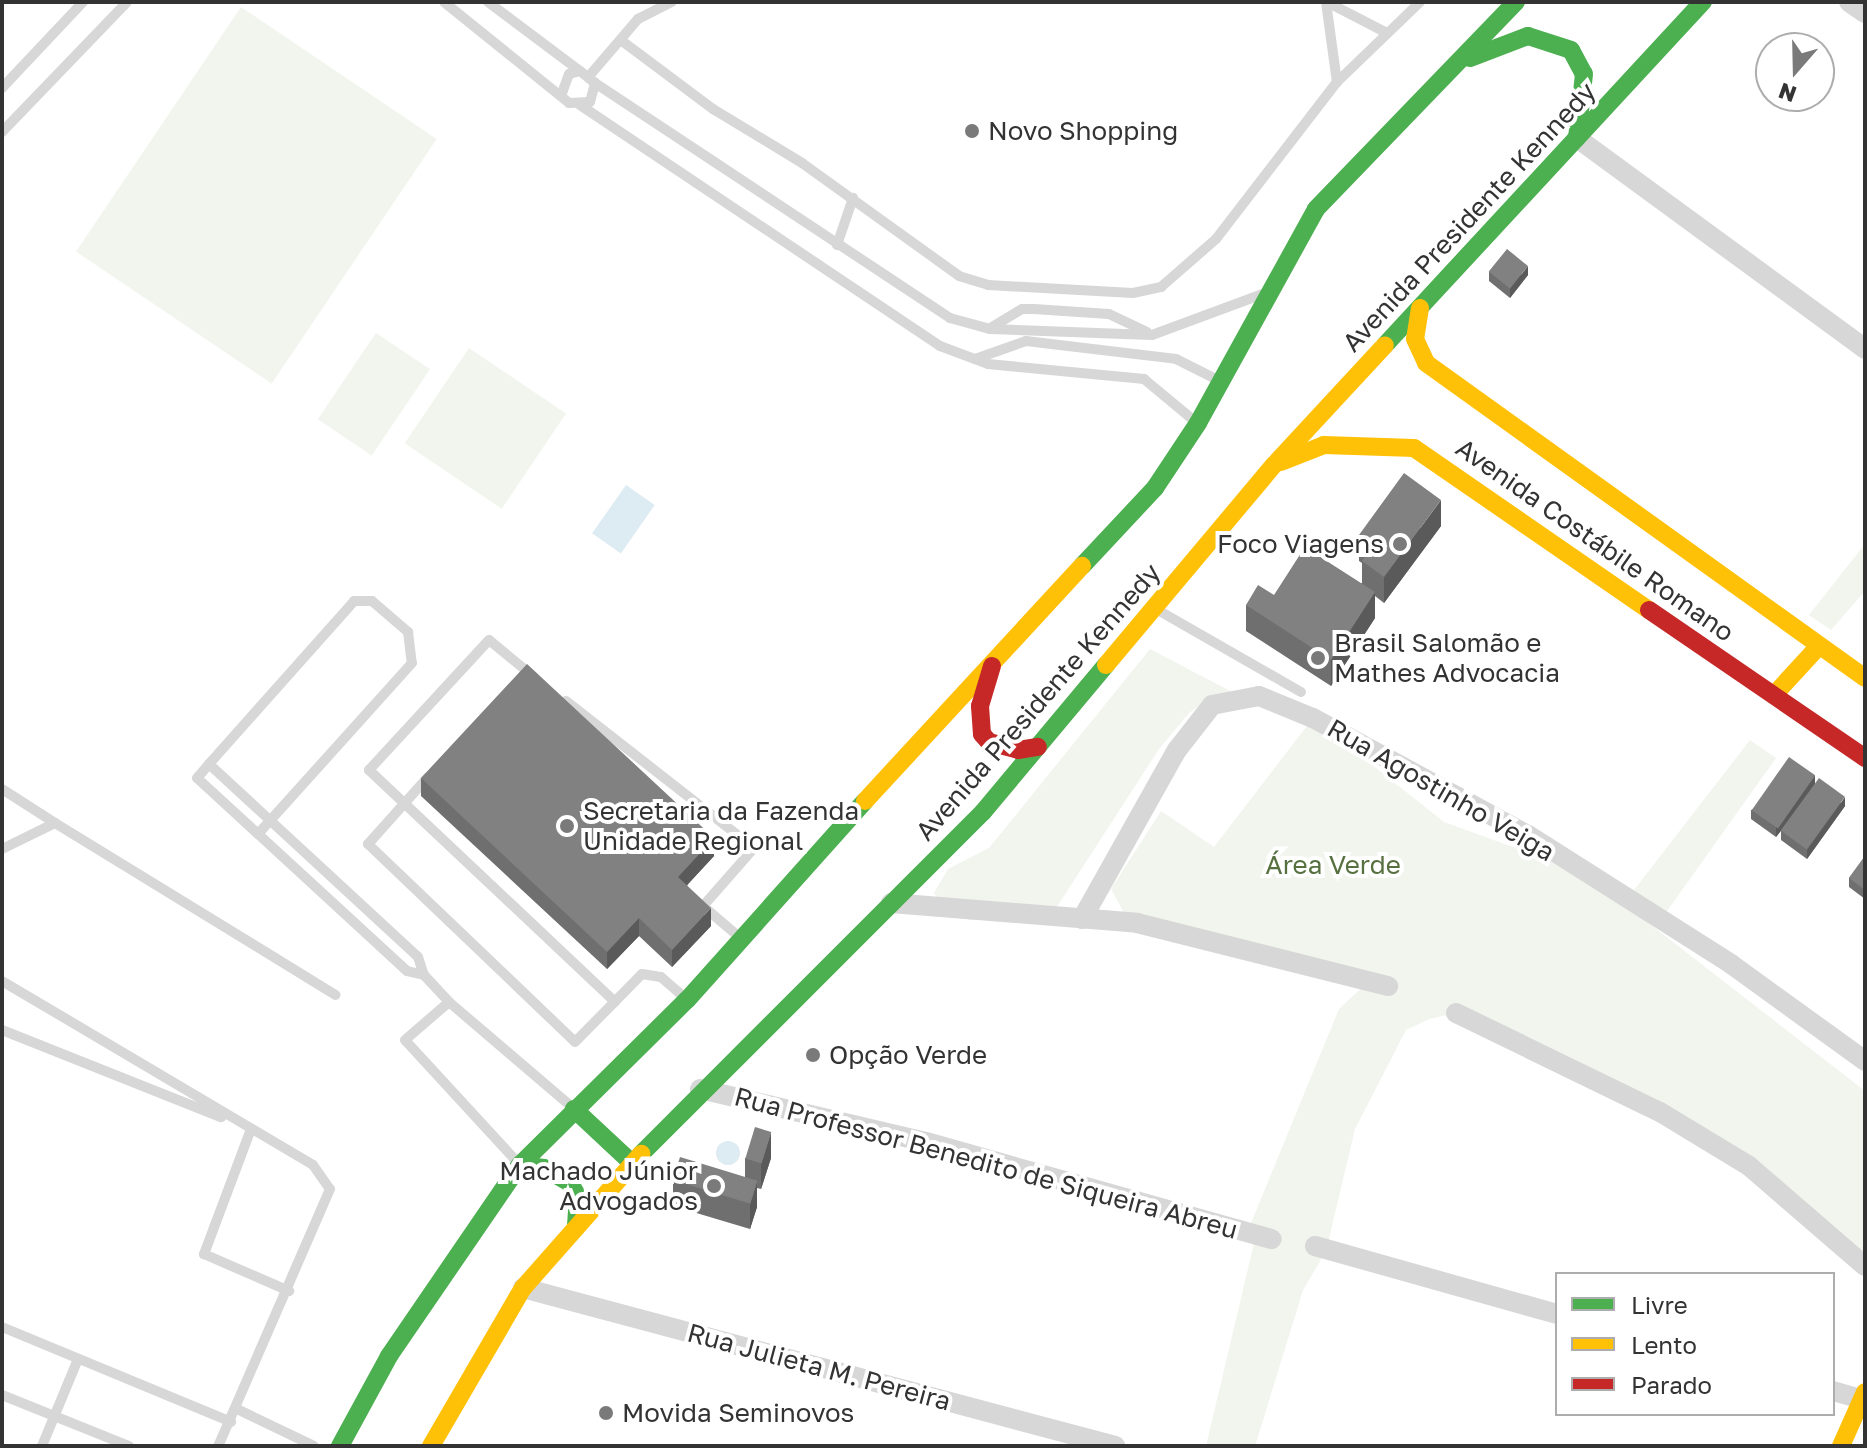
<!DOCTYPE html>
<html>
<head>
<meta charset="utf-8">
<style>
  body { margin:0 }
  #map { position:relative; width:1867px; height:1448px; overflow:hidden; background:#fff; font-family:"Golos Text",sans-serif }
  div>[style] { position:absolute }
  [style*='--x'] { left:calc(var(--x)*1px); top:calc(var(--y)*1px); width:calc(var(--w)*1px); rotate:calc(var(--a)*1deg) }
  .green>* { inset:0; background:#f1f5ed; transform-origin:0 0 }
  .water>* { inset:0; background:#ddebf3; transform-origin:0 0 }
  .round { border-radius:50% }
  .lane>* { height:10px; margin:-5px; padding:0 5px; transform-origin:5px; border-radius:5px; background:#d7d7d7 }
  .street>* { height:20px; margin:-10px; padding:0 10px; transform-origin:10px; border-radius:10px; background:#d7d7d7 }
  .fast>* { height:18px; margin:-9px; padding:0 9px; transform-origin:9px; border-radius:9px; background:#4caf50 }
  .slow>* { height:18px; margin:-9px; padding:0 9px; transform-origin:9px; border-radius:9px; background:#ffc107 }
  .jam>* { height:18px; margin:-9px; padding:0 9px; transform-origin:9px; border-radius:9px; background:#c62828 }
  .wall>* { inset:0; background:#6f6f6f }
  .shaded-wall>* { inset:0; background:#5a5a5a }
  .building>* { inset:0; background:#818181; transform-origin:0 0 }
  .dots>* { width:22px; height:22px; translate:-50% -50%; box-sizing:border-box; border:4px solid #fff; border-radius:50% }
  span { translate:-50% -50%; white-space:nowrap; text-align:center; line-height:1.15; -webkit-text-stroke:8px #fff; paint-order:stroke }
  .poi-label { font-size:26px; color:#333 }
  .left { translate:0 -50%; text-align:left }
  .right { translate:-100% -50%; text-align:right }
  .street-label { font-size:26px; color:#333 }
  .park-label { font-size:26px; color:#56703f }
  .frame { position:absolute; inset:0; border:4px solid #333; pointer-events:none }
  .legend { position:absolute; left:1555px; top:1272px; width:280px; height:144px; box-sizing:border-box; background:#fff; border:2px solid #adadad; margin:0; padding:10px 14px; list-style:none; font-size:24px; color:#333 }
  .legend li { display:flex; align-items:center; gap:16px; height:40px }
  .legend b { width:40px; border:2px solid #adadad }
  .north { position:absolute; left:1755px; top:32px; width:80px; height:80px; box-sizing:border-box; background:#fff; border:2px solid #adadad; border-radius:50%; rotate:200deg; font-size:22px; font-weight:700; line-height:32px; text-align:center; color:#333 }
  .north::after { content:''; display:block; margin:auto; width:28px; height:36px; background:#7a7a7a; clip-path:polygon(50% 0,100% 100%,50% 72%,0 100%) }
</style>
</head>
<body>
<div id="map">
  <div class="green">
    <div style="left:241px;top:7px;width:236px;height:295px;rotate:34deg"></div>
    <div style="left:376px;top:333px;width:65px;height:104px;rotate:34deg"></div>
    <div style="left:469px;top:348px;width:117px;height:115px;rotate:34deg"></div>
    <div style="clip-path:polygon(1865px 544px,1865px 591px,1831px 630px,1809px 615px)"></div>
    <div style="clip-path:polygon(1150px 649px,1232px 692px,1212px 696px,1189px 713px,1159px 749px,1051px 916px,969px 920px,945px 909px,934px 893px,948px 869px,989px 848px)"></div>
    <div style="clip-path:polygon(1313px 718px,1444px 822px,1584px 873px,1865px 1091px,1865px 1266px,1708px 1140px,1456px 1013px,1429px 1019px,1406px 1030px,1355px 1129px,1326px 1251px,1303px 1290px,1255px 1446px,1206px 1446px,1256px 1235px,1251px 1223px,1339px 1009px,1373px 977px,1128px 920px,1111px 889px,1161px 811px,1214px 847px)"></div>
    <div style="clip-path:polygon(1750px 740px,1776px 758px,1665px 914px,1631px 894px)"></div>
  </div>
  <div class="water">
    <div style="left:626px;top:485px;width:35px;height:59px;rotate:35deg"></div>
    <div class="round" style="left:716px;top:1141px;width:24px;height:24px"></div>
  </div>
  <div class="lane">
    <div style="--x:444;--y:2;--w:161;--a:38.9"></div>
    <div style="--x:569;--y:103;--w:21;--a:-3"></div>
    <div style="--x:590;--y:102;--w:20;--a:-75"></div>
    <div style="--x:595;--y:83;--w:19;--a:-141"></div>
    <div style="--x:580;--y:71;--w:11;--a:165"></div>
    <div style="--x:569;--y:74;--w:20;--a:110"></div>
    <div style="--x:488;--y:2;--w:115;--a:36.9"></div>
    <div style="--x:1326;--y:2;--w:81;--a:82.2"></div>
    <div style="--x:1327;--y:2;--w:68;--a:27.3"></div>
    <div style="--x:622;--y:41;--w:114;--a:36.8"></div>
    <div style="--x:713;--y:109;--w:104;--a:31.2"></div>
    <div style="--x:802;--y:163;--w:193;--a:35.7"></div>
    <div style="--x:959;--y:276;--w:30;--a:17"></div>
    <div style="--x:988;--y:285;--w:145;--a:3.2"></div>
    <div style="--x:1133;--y:293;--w:29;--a:-12"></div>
    <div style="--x:1161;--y:287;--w:73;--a:-41.1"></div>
    <div style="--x:1216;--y:239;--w:198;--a:-52.4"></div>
    <div style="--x:1337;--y:82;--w:115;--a:-43.9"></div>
    <div style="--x:590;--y:75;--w:74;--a:-49.4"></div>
    <div style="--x:638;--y:19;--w:38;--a:-27"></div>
    <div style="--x:595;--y:83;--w:426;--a:33.5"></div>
    <div style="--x:950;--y:318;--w:41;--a:15.4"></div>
    <div style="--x:990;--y:329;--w:162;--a:2.1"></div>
    <div style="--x:1152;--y:335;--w:118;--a:-20.3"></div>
    <div style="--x:2;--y:88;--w:118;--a:-46.7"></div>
    <div style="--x:580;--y:105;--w:433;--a:33.8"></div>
    <div style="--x:940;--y:346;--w:51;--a:20.6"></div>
    <div style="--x:988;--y:364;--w:157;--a:5.5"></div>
    <div style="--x:1144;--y:379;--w:69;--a:39.7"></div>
    <div style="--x:2;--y:132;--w:180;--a:-46.1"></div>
    <div style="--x:837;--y:245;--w:50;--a:-71.2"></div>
    <div style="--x:992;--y:327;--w:35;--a:-31"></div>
    <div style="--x:1022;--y:309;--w:12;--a:0"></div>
    <div style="--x:1034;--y:309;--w:75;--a:3.8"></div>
    <div style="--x:1109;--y:314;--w:42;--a:25.3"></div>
    <div style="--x:975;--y:359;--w:54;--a:-19.4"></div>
    <div style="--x:1026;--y:341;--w:151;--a:6.8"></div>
    <div style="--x:1176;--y:359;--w:49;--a:26.6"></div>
    <div style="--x:1156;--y:609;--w:167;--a:29.8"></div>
    <div style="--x:534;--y:677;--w:58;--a:-140.6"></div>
    <div style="--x:489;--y:640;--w:177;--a:132.7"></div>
    <div style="--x:369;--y:770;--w:338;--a:43.3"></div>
    <div style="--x:566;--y:701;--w:239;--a:38"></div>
    <div style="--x:754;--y:848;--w:77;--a:131.3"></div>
    <div style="--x:703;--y:906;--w:48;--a:40.7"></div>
    <div style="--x:209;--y:764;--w:218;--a:-48.3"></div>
    <div style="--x:354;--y:601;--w:18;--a:0"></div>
    <div style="--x:372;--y:601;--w:48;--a:40.7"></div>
    <div style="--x:408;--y:632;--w:31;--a:83"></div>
    <div style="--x:412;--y:663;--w:230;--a:132"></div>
    <div style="--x:428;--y:777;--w:90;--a:131.8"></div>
    <div style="--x:368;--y:844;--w:286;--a:43.7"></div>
    <div style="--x:575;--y:1042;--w:95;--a:-45.4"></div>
    <div style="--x:642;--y:974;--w:19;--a:9"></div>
    <div style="--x:661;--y:977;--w:32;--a:41"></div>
    <div style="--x:2;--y:789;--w:63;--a:32.7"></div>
    <div style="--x:2;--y:849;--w:59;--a:-26.1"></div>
    <div style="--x:55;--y:823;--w:329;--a:31.5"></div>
    <div style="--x:424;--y:975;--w:17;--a:-167"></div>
    <div style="--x:407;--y:971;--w:285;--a:-137.4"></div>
    <div style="--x:197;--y:778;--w:18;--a:-49"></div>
    <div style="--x:209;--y:764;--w:284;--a:42.7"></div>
    <div style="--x:418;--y:957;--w:19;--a:72"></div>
    <div style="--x:424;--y:975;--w:37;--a:47"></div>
    <div style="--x:2;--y:981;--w:361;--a:30.6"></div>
    <div style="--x:313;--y:1165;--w:29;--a:55"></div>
    <div style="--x:330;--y:1189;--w:280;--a:113.5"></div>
    <div style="--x:2;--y:1030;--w:236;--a:21.7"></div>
    <div style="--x:251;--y:1129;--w:134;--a:110.6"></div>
    <div style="--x:204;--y:1254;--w:93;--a:23.5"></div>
    <div style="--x:519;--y:1164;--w:168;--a:-132.6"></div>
    <div style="--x:405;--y:1040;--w:58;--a:-40.8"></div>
    <div style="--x:449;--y:1002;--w:163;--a:40.5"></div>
    <div style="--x:2;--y:1327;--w:248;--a:22.5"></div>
    <div style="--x:2;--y:1395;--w:137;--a:21.9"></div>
    <div style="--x:237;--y:1409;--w:85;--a:25.7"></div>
    <div style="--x:42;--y:1446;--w:94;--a:-67.5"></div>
  </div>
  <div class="street">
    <div style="--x:1849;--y:2;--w:19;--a:35"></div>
    <div style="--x:1577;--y:138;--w:357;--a:36.2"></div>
    <div style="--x:891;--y:903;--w:247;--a:4.6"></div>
    <div style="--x:1137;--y:923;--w:259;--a:14.1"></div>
    <div style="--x:1082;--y:919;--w:194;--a:-60.7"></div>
    <div style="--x:1177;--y:750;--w:57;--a:-52.1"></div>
    <div style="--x:1212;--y:705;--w:48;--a:-10.8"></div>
    <div style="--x:1259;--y:696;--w:58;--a:22.2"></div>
    <div style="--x:1313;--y:718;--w:245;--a:28.6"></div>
    <div style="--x:1528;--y:835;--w:241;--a:32.4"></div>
    <div style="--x:1731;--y:964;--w:165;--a:35.9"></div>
    <div style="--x:1456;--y:1013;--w:227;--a:25.9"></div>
    <div style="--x:1660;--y:1112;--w:104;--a:31.2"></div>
    <div style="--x:1749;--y:1166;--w:153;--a:40.8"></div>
    <div style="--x:700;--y:1089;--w:232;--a:13.2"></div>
    <div style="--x:926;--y:1142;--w:359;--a:15.7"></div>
    <div style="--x:1315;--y:1246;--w:251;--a:15.7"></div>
    <div style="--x:523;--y:1288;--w:613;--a:14.94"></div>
    <div style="--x:1833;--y:1391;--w:29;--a:16"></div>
  </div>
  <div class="fast">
    <div style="--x:1470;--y:58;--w:62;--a:-20.8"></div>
    <div style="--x:1528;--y:36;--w:45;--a:18"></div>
    <div style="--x:1571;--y:50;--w:27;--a:62"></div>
    <div style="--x:1584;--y:74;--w:64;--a:96.2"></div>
    <div style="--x:1385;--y:345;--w:468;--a:-47.2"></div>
    <div style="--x:1082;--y:566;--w:107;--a:-46.9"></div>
    <div style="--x:1155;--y:488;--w:78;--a:-56.5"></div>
    <div style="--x:1198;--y:423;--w:244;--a:-61.1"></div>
    <div style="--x:1316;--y:209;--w:288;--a:-46"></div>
    <div style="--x:574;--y:1109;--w:79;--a:43"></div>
    <div style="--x:641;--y:1154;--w:484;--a:-45"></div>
    <div style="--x:983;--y:812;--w:192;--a:-50.1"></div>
    <div style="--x:520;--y:1165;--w:24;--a:7"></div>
    <div style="--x:544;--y:1168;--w:30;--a:30"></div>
    <div style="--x:570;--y:1183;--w:16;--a:60"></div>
    <div style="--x:578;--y:1197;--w:31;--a:94"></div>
    <div style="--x:340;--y:1446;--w:102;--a:-61.4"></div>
    <div style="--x:389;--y:1356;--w:232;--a:-55.6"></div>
    <div style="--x:520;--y:1165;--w:235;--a:-44.7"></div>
    <div style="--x:687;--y:1000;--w:267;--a:-48.2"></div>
  </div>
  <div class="slow">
    <div style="--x:1420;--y:308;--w:31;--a:99"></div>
    <div style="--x:1415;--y:339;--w:26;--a:65"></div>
    <div style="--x:1426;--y:363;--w:540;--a:35.66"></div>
    <div style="--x:1281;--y:462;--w:46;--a:-21.6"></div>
    <div style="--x:1324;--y:445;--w:90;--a:1.9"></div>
    <div style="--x:1414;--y:448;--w:285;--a:34.6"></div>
    <div style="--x:1106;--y:665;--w:261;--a:-50"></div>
    <div style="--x:1274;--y:465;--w:163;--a:-47.2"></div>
    <div style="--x:1774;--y:695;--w:65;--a:-47.5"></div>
    <div style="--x:865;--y:801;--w:320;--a:-47.3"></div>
    <div style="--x:431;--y:1446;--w:183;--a:-59.8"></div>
    <div style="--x:523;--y:1288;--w:179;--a:-48.6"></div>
    <div style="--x:1841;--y:1446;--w:59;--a:-66"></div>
  </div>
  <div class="jam">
    <div style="--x:1649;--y:610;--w:262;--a:34.4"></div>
    <div style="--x:992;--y:666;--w:42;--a:106.7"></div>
    <div style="--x:980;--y:706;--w:28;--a:86"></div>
    <div style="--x:982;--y:734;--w:11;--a:49"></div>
    <div style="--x:989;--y:742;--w:30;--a:15"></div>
    <div style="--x:1018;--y:750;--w:20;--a:-9"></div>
  </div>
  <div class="wall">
    <div style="clip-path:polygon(1489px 272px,1528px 275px,1510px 298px,1489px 281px)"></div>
    <div style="clip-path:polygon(1441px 526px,1384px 603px,1375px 596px,1375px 618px,1331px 686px,1246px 631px,1246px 605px,1274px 595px,1362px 583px,1362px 563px,1359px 561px,1359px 535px)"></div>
    <div style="clip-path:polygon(421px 778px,714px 856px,687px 885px,711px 926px,672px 967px,639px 936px,607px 969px,421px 796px)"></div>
    <div style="clip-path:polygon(1815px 784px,1845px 806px,1807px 859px,1781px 840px,1781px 831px,1776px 837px,1751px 819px,1751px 810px)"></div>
    <div style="clip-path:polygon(1865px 856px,1865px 899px,1849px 887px,1849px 878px)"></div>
    <div style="clip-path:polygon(745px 1158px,771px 1158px,761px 1189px,757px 1188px,757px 1207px,750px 1229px,673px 1206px,673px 1180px,745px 1177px)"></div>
  </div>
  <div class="shaded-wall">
    <div style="clip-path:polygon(1528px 266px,1528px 275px,1510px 298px,1510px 289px)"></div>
    <div style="clip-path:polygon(1441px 500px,1441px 526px,1384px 603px,1384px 577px)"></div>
    <div style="clip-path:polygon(1375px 592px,1375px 618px,1331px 686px,1331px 660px)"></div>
    <div style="clip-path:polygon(1815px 775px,1815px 784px,1776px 837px,1776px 828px)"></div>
    <div style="clip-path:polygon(1845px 797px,1845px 806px,1807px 859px,1807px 850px)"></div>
    <div style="clip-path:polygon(714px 838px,714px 856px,678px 895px,678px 877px)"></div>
    <div style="clip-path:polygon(711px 908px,711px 926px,672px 967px,672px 950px)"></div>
    <div style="clip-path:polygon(639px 918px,639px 936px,607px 969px,607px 952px)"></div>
    <div style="clip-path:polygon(771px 1132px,771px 1158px,761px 1189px,761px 1163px)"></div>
    <div style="clip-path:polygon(757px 1181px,757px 1207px,750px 1229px,750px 1203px)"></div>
  </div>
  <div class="building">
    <div style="left:1507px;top:249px;width:27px;height:29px;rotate:39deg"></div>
    <div style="clip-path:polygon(1404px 473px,1441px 500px,1384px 577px,1362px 561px,1373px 545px,1359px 535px)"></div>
    <div style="clip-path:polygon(1311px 551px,1375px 592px,1331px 660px,1246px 605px,1258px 585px,1274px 595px,1301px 553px)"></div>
    <div style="clip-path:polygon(527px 664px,714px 838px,678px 877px,711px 908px,672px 950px,639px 918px,607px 952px,421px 778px)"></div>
    <div style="left:1789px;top:757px;width:32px;height:65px;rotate:35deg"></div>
    <div style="left:1819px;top:778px;width:32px;height:65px;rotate:36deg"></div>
    <div style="clip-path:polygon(1865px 856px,1865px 890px,1849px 878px)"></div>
    <div style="left:755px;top:1127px;width:17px;height:33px;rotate:17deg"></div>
    <div style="left:680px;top:1157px;width:81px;height:24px;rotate:17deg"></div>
  </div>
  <div class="dots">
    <div style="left:972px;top:131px;background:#7a7a7a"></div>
    <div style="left:1400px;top:544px;background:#7a7a7a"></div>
    <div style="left:1318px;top:658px;background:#7a7a7a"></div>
    <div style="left:567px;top:826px;background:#7a7a7a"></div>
    <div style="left:813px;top:1055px;background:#7a7a7a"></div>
    <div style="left:714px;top:1186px;background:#7a7a7a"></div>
    <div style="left:606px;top:1413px;background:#7a7a7a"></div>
  </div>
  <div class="poi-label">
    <span class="left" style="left:988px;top:131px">Novo Shopping</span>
    <span class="right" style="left:1384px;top:544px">Foco Viagens</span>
    <span class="left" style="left:1334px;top:658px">Brasil Salomão e<br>Mathes Advocacia</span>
    <span class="left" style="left:583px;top:826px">Secretaria da Fazenda<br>Unidade Regional</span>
    <span class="left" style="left:829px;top:1055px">Opção Verde</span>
    <span class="right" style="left:698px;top:1186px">Machado Júnior<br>Advogados</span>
    <span class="left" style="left:622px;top:1413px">Movida Seminovos</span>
  </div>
  <div class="street-label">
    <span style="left:1469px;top:217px;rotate:-47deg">Avenida Presidente Kennedy</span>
    <span style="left:1595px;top:540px;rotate:35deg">Avenida Costábile Romano</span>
    <span style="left:1038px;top:702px;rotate:-49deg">Avenida Presidente Kennedy</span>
    <span style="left:1441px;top:790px;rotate:30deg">Rua Agostinho Veiga</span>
    <span style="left:986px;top:1163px;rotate:15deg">Rua Professor Benedito de Siqueira Abreu</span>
    <span style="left:819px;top:1367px;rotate:15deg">Rua Julieta M. Pereira</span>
  </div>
  <div class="park-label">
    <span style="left:1333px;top:865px">Área Verde</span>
  </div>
  <div class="frame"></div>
  <ul class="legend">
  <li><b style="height:10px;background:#4caf50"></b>Livre</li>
  <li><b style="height:10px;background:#ffc107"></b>Lento</li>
  <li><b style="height:10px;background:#c62828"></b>Parado</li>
  </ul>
  <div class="north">N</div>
</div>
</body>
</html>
